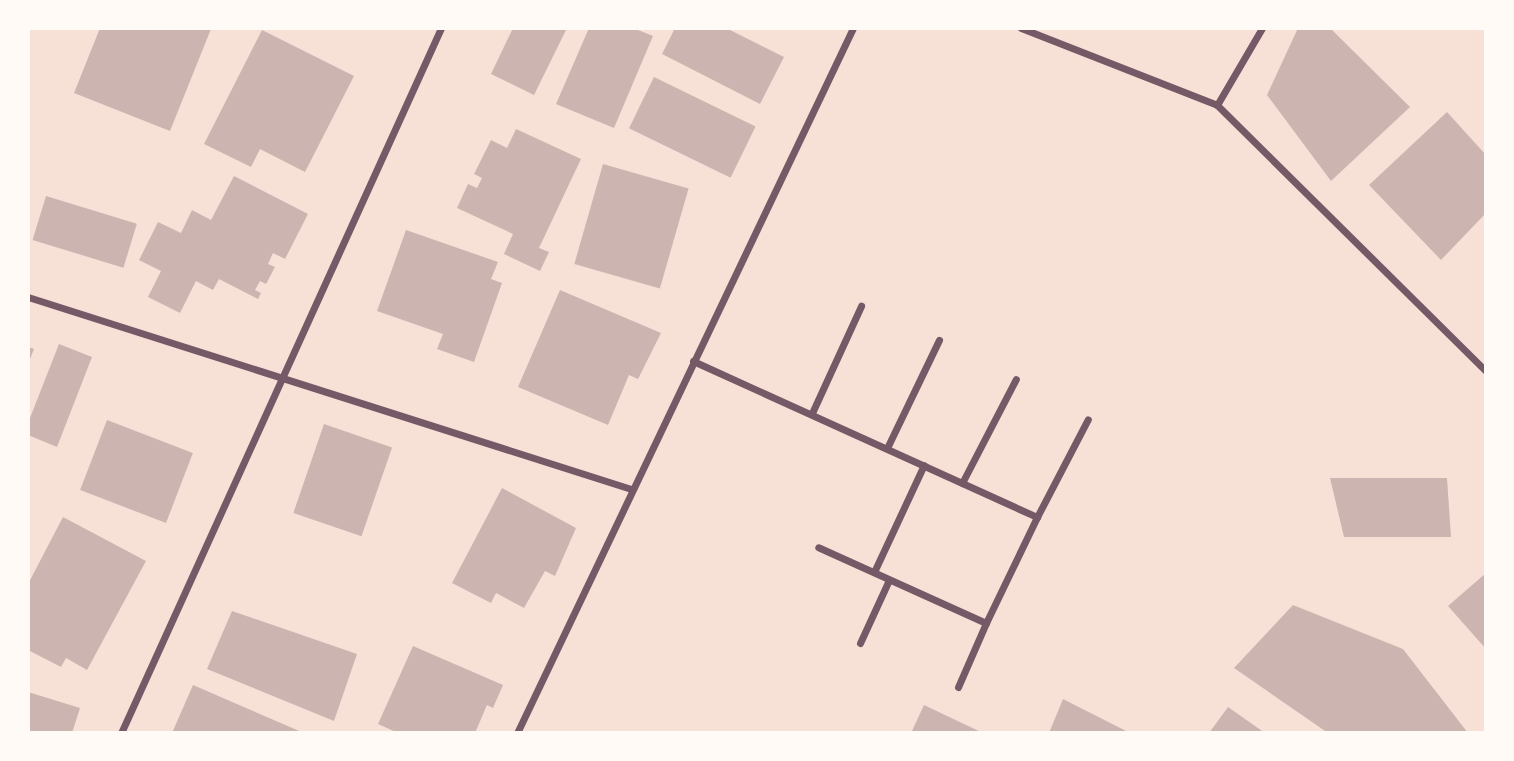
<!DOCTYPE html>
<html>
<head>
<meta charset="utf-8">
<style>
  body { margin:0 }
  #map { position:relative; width:1514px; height:761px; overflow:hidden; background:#f7e1d7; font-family:"Fira Sans",sans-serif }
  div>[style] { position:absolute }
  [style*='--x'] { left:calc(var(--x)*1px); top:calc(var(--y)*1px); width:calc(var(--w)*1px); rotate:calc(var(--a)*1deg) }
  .building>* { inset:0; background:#ccb4b1; transform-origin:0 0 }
  .minor>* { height:7px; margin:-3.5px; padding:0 3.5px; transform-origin:3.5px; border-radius:3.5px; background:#755966 }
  span { translate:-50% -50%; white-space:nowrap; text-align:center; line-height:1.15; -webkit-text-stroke:7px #fffaf5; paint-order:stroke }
  .frame { position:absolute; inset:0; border:30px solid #fffaf5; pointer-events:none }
</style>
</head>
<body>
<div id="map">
  <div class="building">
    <div style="clip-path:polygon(100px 28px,211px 29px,170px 131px,74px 93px)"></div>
    <div style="clip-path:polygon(513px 28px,567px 28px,534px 95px,491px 74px)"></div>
    <div style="clip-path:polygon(589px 28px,633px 28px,653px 36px,614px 128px,556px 104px)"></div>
    <div style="clip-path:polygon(675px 28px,726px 28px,784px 57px,760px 104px,662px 54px)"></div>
    <div style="clip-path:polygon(1298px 28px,1330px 28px,1410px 107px,1331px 181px,1267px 95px)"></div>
    <div style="clip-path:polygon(262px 30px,354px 76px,305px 172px,260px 149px,251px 167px,204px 144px)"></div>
    <div style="left:654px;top:77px;width:113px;height:57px;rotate:26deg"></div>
    <div style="clip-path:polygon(1447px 112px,1486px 155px,1486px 213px,1441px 260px,1369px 185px)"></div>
    <div style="clip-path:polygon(516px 129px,581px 159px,539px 248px,549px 252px,540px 271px,504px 254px,513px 234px,457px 208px,468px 184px,477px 188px,482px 178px,474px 174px,491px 140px,507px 148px)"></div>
    <div style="left:603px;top:164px;width:89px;height:104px;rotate:16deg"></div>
    <div style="clip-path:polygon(234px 176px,308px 214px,285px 259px,273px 253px,268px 264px,275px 267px,266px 284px,260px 281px,255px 290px,261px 293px,258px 299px,219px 279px,213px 290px,196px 281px,180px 313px,148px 297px,161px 271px,139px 260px,158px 222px,181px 233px,192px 210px,211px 220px)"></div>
    <div style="left:46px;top:196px;width:95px;height:46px;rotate:17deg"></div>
    <div style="clip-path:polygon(406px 230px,498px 262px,491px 279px,502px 283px,474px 362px,437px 349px,443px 334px,377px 311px)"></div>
    <div style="clip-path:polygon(560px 290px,661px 333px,638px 379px,629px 375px,608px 425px,518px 387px)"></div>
    <div style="clip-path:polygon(59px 344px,92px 357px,57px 447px,28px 435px,28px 423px)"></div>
    <div style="clip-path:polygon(28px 347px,34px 349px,28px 364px)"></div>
    <div style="left:107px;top:420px;width:92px;height:75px;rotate:21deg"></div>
    <div style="left:324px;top:424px;width:72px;height:94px;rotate:19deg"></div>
    <div style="clip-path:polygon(1330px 478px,1447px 478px,1451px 537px,1344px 537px)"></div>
    <div style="clip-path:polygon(502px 488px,576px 528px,555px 576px,545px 571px,524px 608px,496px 593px,491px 603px,452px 583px)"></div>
    <div style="clip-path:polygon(63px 517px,146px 561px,87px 670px,66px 658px,61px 667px,28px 650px,28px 584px)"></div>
    <div style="clip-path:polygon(1486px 573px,1486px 649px,1448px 606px)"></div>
    <div style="clip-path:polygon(1293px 605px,1403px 649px,1468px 733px,1328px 733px,1234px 668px)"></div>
    <div style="clip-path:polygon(232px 611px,357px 654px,334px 721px,207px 669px)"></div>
    <div style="clip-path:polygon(413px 646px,503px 685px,493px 708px,487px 705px,475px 733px,398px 733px,378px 724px)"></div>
    <div style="clip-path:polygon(193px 685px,304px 733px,172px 733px)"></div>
    <div style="clip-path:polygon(28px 692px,80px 708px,72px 733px,28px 733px)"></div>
    <div style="clip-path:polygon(1063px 699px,1130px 733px,1049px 733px)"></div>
    <div style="clip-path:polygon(924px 705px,983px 733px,911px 733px)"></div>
    <div style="clip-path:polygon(1228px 707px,1265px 733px,1209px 733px)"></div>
  </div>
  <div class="minor">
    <div style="--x:1021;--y:28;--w:211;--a:21.4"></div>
    <div style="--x:1217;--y:105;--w:378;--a:44.7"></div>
    <div style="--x:1217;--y:105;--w:89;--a:-59.7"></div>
    <div style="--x:28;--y:297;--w:633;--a:17.66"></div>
    <div style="--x:693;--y:361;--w:378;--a:24.4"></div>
    <div style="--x:1037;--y:517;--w:118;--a:115.7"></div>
    <div style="--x:986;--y:623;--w:184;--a:-155.7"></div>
    <div style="--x:812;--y:413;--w:118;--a:-65.4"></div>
    <div style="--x:887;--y:448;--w:120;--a:-64.3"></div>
    <div style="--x:962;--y:483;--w:117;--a:-62.6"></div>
    <div style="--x:1037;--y:517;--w:110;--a:-62.5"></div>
    <div style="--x:874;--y:572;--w:118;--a:-65"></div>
    <div style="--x:860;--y:643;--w:69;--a:-65.3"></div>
    <div style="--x:958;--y:687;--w:70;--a:-66.4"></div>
    <div style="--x:121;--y:733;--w:774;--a:-65.59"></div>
    <div style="--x:517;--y:733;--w:781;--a:-64.52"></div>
  </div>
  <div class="frame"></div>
</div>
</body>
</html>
